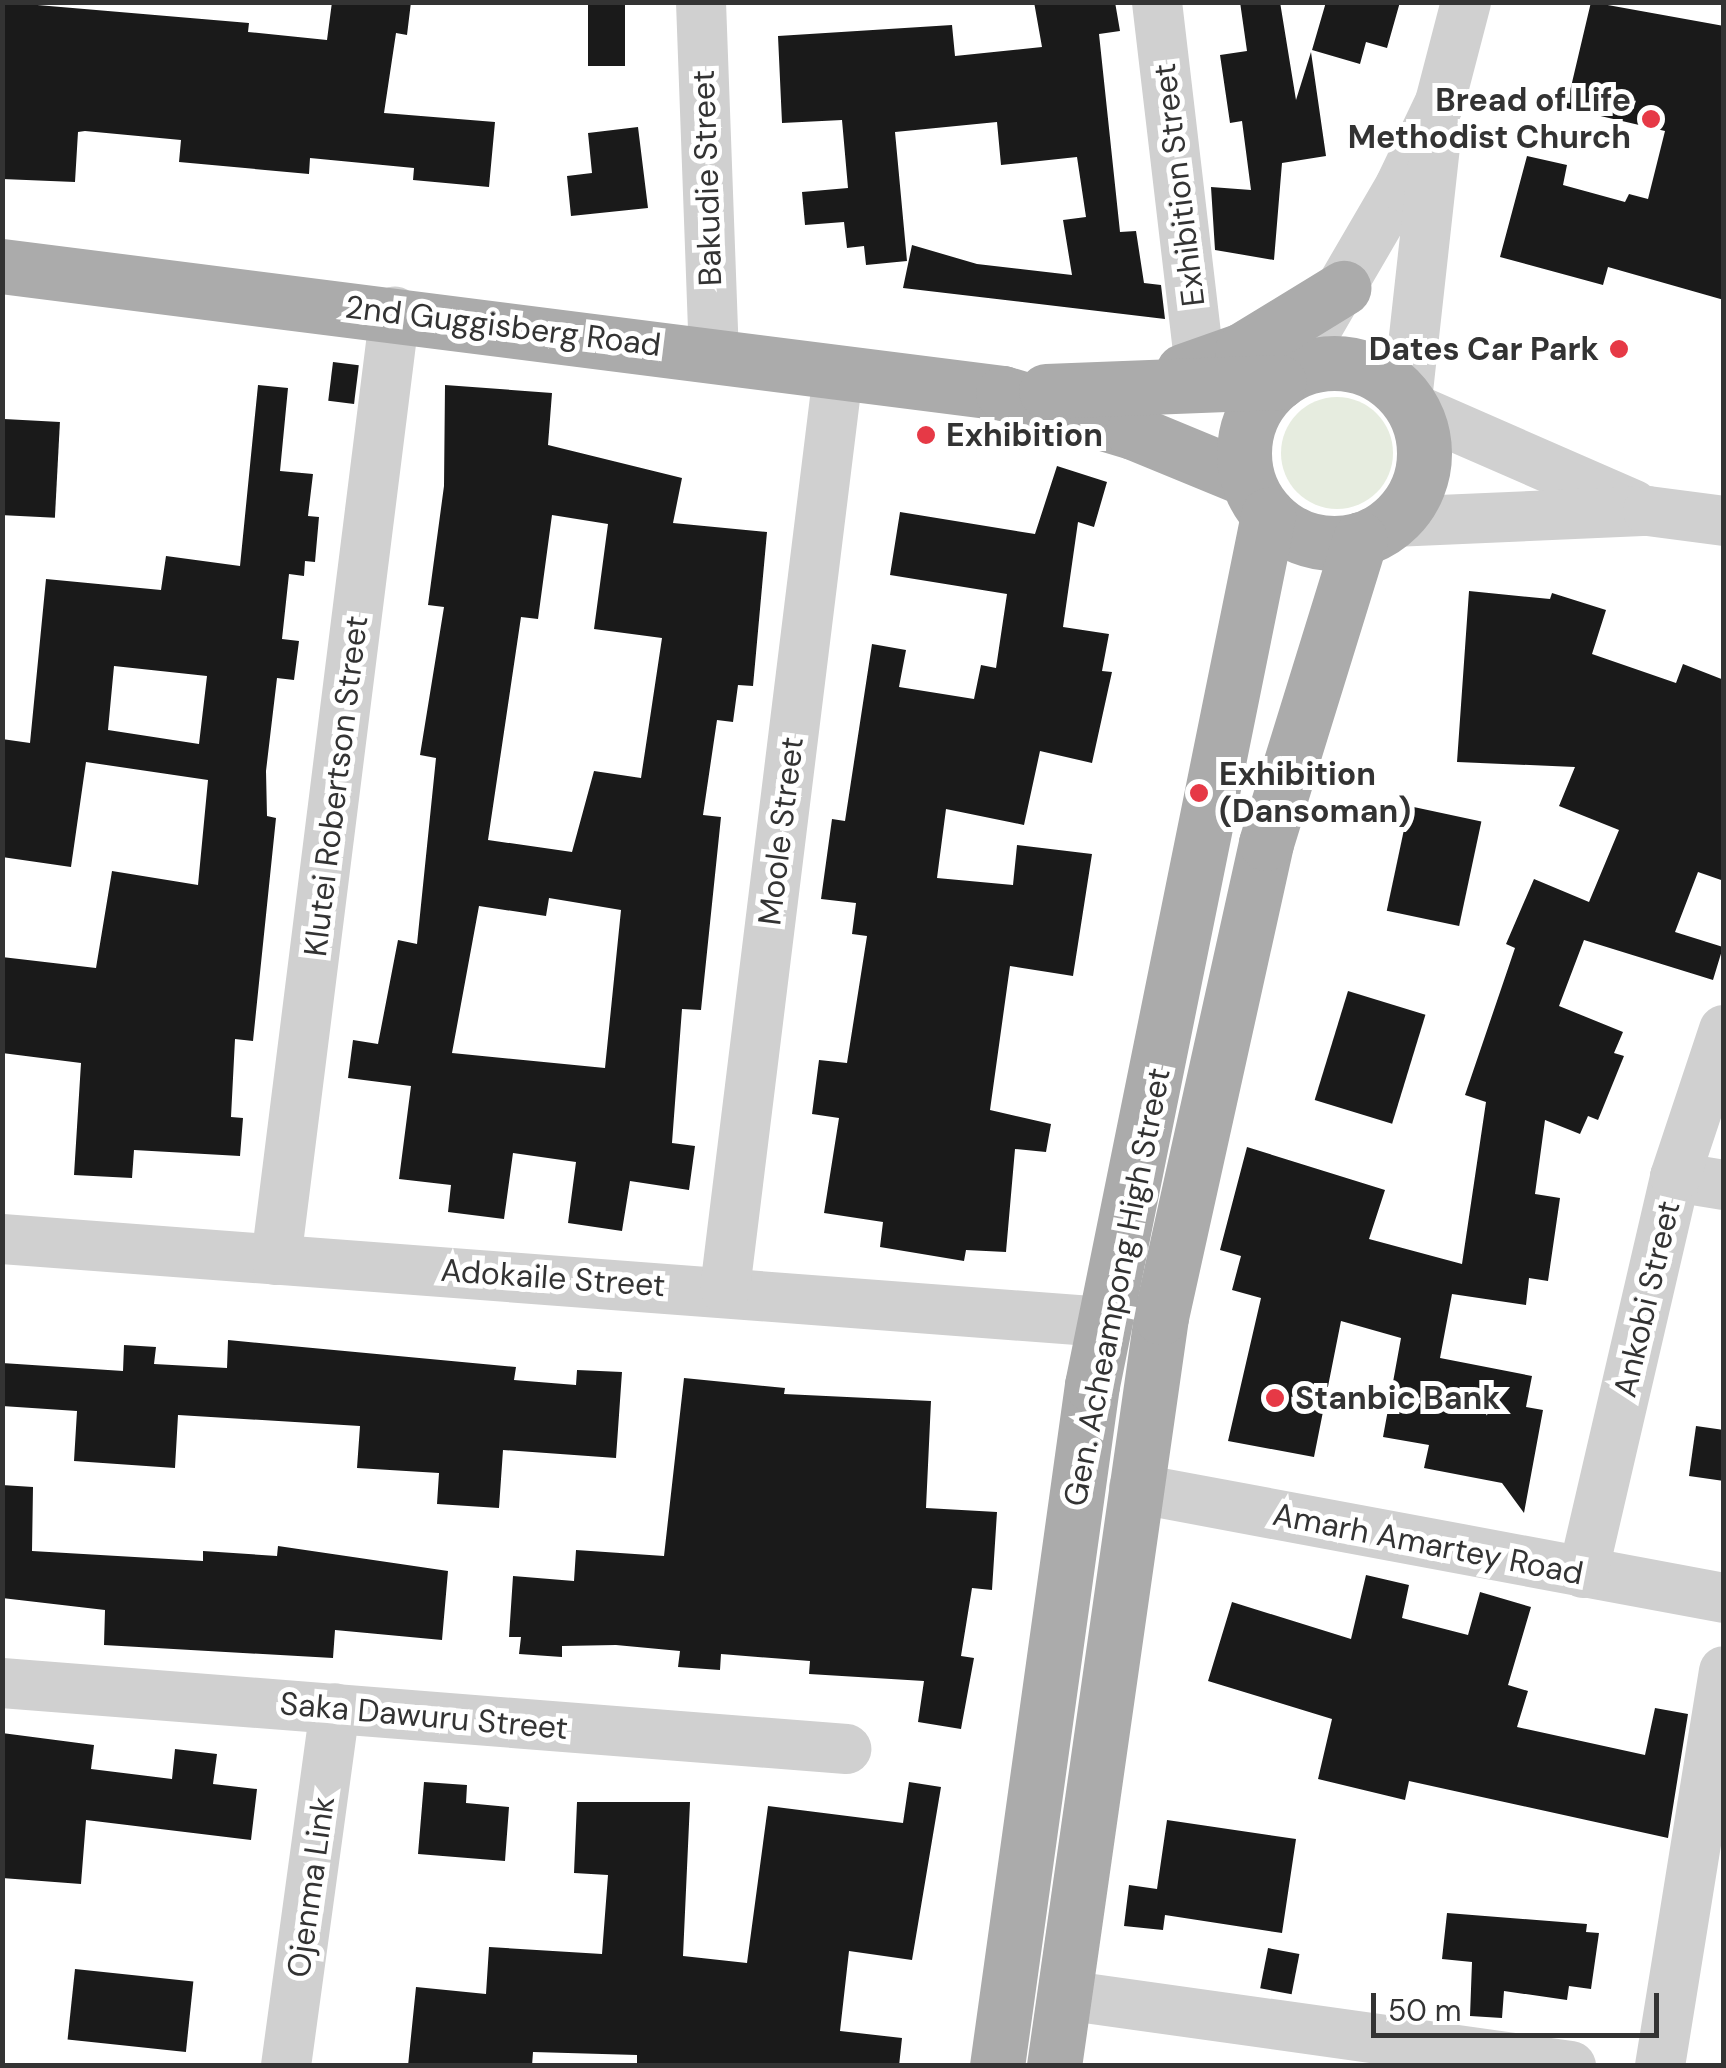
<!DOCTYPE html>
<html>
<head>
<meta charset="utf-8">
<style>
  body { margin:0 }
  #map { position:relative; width:1726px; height:2068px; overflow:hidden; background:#fff; font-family:"DM Sans",sans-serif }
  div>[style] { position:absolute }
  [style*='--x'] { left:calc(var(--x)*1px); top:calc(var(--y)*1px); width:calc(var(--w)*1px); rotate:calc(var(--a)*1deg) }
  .green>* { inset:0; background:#e6ecdf }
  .round { border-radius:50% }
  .building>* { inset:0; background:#1a1a1a; transform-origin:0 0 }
  .minor>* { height:50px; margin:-25px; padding:0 25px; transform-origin:25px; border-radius:25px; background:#d0d0d0 }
  .major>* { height:55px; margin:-27.5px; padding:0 27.5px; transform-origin:27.5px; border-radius:27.5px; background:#ababab }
  .major>.ring { margin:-27.5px; padding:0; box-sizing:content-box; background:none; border:55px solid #ababab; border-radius:50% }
  .dots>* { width:28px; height:28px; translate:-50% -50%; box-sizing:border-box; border:5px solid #fff; border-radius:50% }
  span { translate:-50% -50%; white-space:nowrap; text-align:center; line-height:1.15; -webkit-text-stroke:10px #fff; paint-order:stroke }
  .poi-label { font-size:32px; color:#333; font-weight:700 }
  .right { translate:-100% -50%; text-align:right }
  .left { translate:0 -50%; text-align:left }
  .street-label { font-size:32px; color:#333 }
  .frame { position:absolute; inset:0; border:5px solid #333; pointer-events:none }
  .scale { position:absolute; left:1371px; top:1993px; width:288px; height:45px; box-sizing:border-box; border:5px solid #333; border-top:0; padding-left:12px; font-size:30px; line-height:35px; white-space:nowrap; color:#333; -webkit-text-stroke:8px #fff; paint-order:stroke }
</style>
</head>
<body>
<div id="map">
  <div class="green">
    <div class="round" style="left:1281px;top:397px;width:112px;height:112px"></div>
  </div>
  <div class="building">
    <div style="clip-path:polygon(2px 2px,249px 23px,248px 32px,327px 40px,332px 2px,411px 2px,407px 35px,396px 33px,384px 113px,495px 122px,489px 187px,413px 180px,414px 168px,310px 158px,309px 174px,179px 162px,181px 140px,85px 131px,78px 132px,75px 182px,2px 179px)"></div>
    <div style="left:588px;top:2px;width:37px;height:64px"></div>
    <div style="clip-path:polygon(1034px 2px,1115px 2px,1120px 31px,1099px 34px,1120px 232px,1136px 231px,1144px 283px,1161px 285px,1165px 319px,903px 288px,912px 245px,977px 264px,1072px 275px,1063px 220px,1086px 217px,1077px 157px,1001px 165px,997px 122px,895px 132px,907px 261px,866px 265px,864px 246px,847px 248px,844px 222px,805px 225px,802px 192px,848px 188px,842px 120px,782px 123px,778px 36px,952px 25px,955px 56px,1042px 47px)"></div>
    <div style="clip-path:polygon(1240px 2px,1280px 2px,1296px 100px,1311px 52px,1326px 156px,1282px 163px,1274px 260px,1215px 250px,1211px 187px,1251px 190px,1242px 121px,1230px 123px,1220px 55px,1247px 51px)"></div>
    <div style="clip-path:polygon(1326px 2px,1400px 2px,1387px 48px,1366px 42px,1360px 64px,1312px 50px)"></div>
    <div style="clip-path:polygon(1591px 2px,1724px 26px,1724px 300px,1608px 267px,1603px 285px,1500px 257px,1527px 156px,1567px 165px,1563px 185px,1625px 202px,1629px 194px,1648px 199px,1665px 131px,1566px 108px)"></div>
    <div style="clip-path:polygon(638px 127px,648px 208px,571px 216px,567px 176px,592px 173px,588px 133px)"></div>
    <div style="left:333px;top:362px;width:26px;height:39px;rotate:7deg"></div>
    <div style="clip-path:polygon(evenodd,258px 385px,288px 388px,280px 471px,313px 474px,308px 516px,319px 517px,315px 562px,305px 561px,304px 576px,289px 574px,282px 639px,299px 641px,294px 680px,277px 678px,266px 771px,267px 816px,276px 818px,253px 1041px,235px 1039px,231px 1117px,243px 1118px,240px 1156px,134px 1150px,132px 1178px,74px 1175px,81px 1063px,2px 1053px,2px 957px,96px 968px,112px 871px,198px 885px,208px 780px,86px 762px,71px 867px,2px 857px,2px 739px,30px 743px,46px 579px,161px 590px,166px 556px,240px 566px,258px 385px,114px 666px,207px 676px,199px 744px,108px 730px,114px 666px)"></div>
    <div style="clip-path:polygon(evenodd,445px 385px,552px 393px,548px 445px,682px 478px,673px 523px,767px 532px,753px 686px,738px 685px,733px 722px,717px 720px,703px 815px,721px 817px,701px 1010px,682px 1009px,672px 1143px,695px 1146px,689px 1190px,630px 1181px,622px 1231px,568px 1223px,576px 1162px,513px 1153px,504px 1219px,448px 1212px,451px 1185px,399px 1179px,411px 1086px,348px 1078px,353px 1040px,378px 1044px,398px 940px,417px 944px,436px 758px,420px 755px,444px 607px,428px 605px,444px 486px,445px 385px,552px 515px,608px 524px,594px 629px,662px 638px,641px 778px,594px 771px,572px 852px,488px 840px,521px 617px,538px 619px,552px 515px,445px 385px,549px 898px,621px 910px,605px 1068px,452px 1053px,479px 906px,546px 916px,549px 898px)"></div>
    <div style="left:4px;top:419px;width:56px;height:96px;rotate:3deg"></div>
    <div style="clip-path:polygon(1057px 466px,1107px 482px,1094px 527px,1078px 522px,1063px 627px,1109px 634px,1102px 671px,1112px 672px,1092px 763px,1040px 751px,1024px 825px,946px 809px,937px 878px,1013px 885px,1017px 845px,1092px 854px,1073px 976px,1010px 966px,990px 1110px,1051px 1124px,1046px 1152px,1015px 1149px,1006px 1252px,966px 1250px,964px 1261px,880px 1247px,883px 1222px,824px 1213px,839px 1118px,812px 1114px,819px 1060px,847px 1063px,867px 936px,852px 934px,856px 903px,821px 899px,832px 819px,845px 821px,872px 644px,906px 650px,899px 687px,974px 699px,981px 665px,996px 668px,1007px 594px,890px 575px,900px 512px,1035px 534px)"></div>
    <div style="clip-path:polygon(1469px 591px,1550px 599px,1552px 593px,1606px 610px,1592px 654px,1676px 683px,1683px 664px,1724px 680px,1724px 881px,1698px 872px,1675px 932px,1723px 947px,1713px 980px,1584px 940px,1559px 1006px,1623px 1032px,1614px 1053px,1624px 1056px,1598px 1120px,1588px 1116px,1580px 1134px,1545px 1120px,1535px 1194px,1560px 1198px,1548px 1281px,1529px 1278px,1526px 1305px,1452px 1294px,1440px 1358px,1532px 1376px,1526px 1407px,1543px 1410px,1524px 1513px,1502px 1483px,1424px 1468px,1429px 1445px,1383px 1437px,1401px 1338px,1341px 1321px,1314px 1457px,1228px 1441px,1261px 1298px,1232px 1290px,1241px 1256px,1220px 1250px,1247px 1147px,1385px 1190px,1369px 1239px,1462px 1264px,1486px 1102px,1465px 1095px,1515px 948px,1506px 944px,1534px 879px,1589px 902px,1619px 830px,1559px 806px,1575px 767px,1457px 762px)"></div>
    <div style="left:1409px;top:806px;width:74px;height:107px;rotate:12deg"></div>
    <div style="left:1348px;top:991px;width:81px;height:114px;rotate:17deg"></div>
    <div style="clip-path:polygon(228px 1340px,516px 1367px,514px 1380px,576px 1385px,577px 1370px,622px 1372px,616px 1458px,503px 1450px,499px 1508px,437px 1504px,439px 1473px,357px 1468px,360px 1426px,178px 1415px,175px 1468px,74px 1461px,77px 1411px,2px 1406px,2px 1363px,123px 1371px,124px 1345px,156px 1347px,154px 1364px,227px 1368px)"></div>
    <div style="clip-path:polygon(684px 1378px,785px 1388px,784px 1394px,931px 1401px,926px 1508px,997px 1512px,992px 1590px,972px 1588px,961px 1656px,974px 1658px,961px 1729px,918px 1722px,924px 1681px,809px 1674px,810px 1661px,721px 1654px,720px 1670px,678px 1667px,680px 1651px,616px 1645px,562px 1646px,562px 1657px,519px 1654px,521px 1637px,509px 1637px,513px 1576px,574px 1581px,576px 1550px,664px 1556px)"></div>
    <div style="clip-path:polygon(1696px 1426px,1724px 1430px,1724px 1481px,1689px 1476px)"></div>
    <div style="clip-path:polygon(2px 1485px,33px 1487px,32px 1551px,203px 1561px,203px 1551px,277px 1556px,278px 1546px,448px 1571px,442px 1640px,335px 1630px,333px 1658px,104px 1645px,105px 1610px,2px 1598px)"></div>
    <div style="clip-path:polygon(1366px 1575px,1409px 1585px,1402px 1618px,1468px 1635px,1480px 1592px,1531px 1607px,1508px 1685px,1528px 1691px,1517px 1727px,1645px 1755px,1655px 1708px,1688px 1714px,1668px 1838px,1409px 1781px,1405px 1800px,1318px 1779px,1332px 1719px,1208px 1681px,1232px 1602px,1351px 1639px)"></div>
    <div style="clip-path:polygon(2px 1733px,94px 1745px,91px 1769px,172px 1779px,175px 1749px,217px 1754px,213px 1784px,257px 1789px,251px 1840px,86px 1820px,81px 1884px,2px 1878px)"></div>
    <div style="clip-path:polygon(424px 1782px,467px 1785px,466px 1803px,509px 1807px,505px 1861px,418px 1854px)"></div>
    <div style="clip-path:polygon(909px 1782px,941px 1787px,912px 1960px,849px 1951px,840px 2031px,902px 2038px,899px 2066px,637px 2066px,637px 2055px,533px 2052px,532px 2066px,408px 2066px,416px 1987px,486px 1994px,489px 1947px,602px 1954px,608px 1875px,574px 1873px,577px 1802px,690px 1802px,683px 1956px,747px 1963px,768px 1806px,903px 1823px)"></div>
    <div style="clip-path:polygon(1167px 1820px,1296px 1839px,1282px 1933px,1165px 1915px,1163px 1930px,1124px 1926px,1129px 1885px,1157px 1889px)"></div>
    <div style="clip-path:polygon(1447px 1913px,1587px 1924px,1586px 1932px,1599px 1933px,1591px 1989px,1569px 1986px,1567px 2000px,1504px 1991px,1502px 2018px,1470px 2016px,1472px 1962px,1442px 1959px)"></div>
    <div style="left:1268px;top:1948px;width:32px;height:41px;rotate:11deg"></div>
    <div style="left:75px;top:1969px;width:119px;height:71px;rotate:6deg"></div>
  </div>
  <div class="minor">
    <div style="--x:701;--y:2;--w:351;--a:87.9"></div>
    <div style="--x:1157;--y:2;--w:368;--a:83.3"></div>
    <div style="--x:1290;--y:375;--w:219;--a:-59.8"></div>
    <div style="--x:1400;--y:186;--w:93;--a:-64.5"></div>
    <div style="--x:1440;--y:102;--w:103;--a:-75.4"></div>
    <div style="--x:1407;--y:400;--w:265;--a:-83.7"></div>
    <div style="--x:1412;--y:408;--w:242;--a:23.6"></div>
    <div style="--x:1393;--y:522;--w:255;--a:-2.5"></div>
    <div style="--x:1648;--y:511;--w:77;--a:7.5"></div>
    <div style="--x:1675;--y:1177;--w:50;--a:9.3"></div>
    <div style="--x:2;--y:1239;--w:1105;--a:4.31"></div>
    <div style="--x:276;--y:1260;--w:956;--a:-82.85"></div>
    <div style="--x:725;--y:1289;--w:922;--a:-82.96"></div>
    <div style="--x:1134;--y:1488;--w:600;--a:10.56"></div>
    <div style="--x:1583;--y:1573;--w:407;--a:-76.9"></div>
    <div style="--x:1675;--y:1177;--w:155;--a:-71.6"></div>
    <div style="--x:2;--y:1683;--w:847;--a:4.47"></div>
    <div style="--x:1064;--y:1995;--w:512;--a:7.97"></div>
    <div style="--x:286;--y:2066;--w:361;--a:-82.2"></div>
    <div style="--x:1660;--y:2066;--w:400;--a:-80.8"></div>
  </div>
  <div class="major">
    <div style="--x:2;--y:266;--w:1009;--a:7.23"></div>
    <div style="--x:1003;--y:393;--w:136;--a:16.7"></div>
    <div style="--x:1133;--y:432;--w:123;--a:22.4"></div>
    <div class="ring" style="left:1244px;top:363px;width:125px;height:125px"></div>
    <div style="--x:1183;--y:371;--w:63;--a:-19.6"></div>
    <div style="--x:1242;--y:350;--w:119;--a:-31.5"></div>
    <div style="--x:1046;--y:391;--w:233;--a:-2.2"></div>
    <div style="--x:997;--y:2066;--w:688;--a:-82.06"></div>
    <div style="--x:1092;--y:1385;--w:888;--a:-78.56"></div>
    <div style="--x:1054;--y:2066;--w:757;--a:-81.87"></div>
    <div style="--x:1161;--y:1317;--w:485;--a:-77.5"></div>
    <div style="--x:1266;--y:843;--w:318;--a:-72.8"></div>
  </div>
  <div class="dots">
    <div style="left:1651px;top:119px;background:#e63946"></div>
    <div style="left:1619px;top:349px;background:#e63946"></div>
    <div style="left:926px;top:435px;background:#e63946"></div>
    <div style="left:1199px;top:793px;background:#e63946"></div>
    <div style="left:1275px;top:1398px;background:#e63946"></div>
  </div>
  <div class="poi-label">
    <span class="right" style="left:1631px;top:119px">Bread of Life<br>Methodist Church</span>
    <span class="right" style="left:1599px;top:349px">Dates Car Park</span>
    <span class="left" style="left:946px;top:435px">Exhibition</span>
    <span class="left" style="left:1219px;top:793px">Exhibition<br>(Dansoman)</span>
    <span class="left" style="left:1295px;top:1398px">Stanbic Bank</span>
  </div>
  <div class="street-label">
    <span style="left:707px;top:178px;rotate:-92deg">Bakudie Street</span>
    <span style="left:1179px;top:185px;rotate:-97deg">Exhibition Street</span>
    <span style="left:503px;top:326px;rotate:7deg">2nd Guggisberg Road</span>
    <span style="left:336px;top:786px;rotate:-83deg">Klutei Robertson Street</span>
    <span style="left:781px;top:831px;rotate:-83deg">Moole Street</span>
    <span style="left:553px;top:1278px;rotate:4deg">Adokaile Street</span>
    <span style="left:1117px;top:1287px;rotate:-79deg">Gen. Acheampong High Street</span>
    <span style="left:1647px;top:1299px;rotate:-77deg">Ankobi Street</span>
    <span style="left:1428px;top:1544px;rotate:11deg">Amarh Amartey Road</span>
    <span style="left:424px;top:1716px;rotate:5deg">Saka Dawuru Street</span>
    <span style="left:311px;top:1887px;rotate:-82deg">Ojenma Link</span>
  </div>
  <div class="frame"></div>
  <div class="scale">50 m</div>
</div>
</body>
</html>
